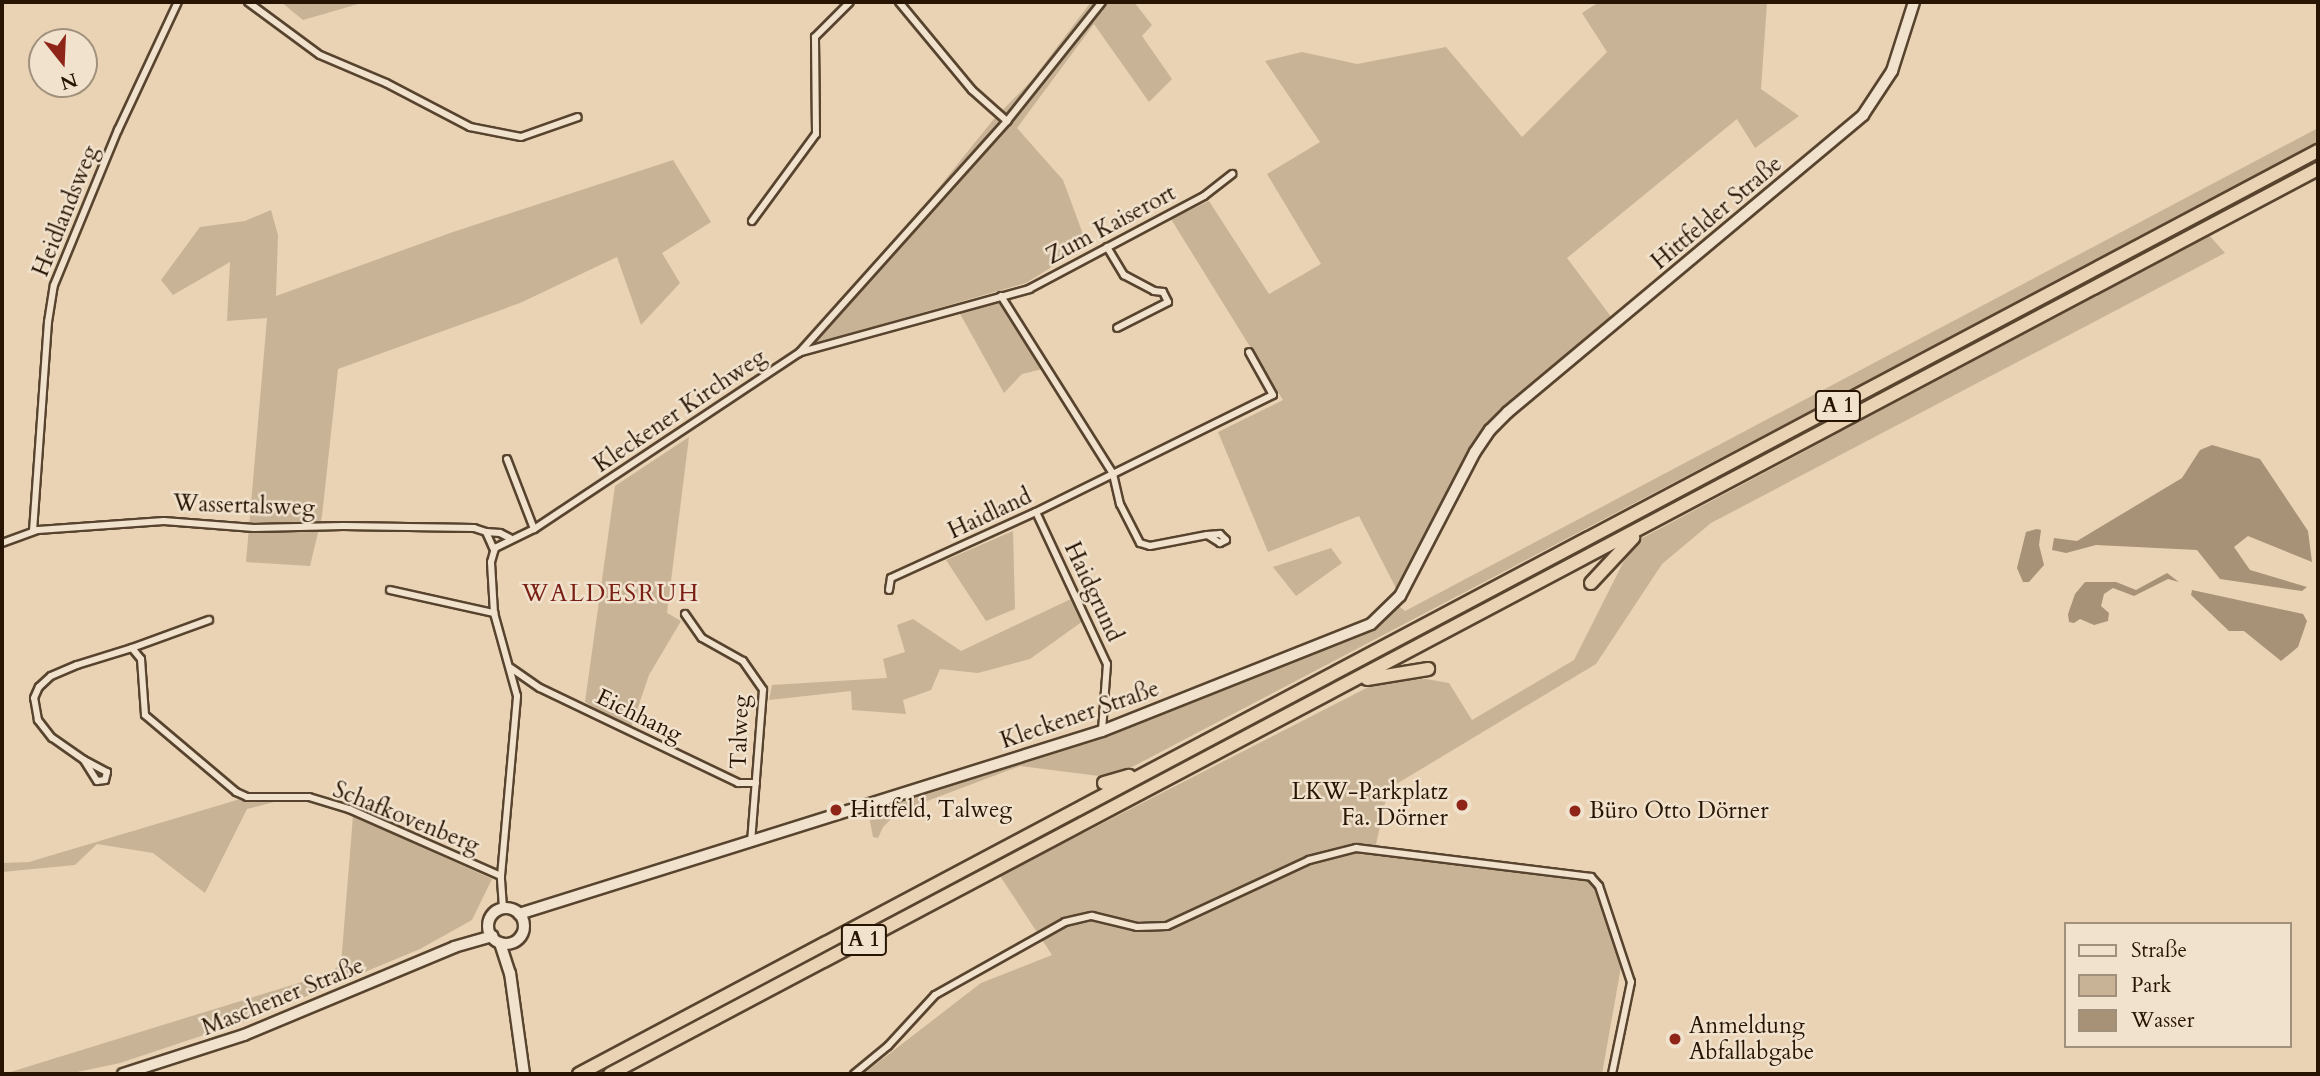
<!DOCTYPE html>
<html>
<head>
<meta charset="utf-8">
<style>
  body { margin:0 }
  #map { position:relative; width:2320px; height:1076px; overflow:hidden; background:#e9d3b4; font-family:Cardo,serif }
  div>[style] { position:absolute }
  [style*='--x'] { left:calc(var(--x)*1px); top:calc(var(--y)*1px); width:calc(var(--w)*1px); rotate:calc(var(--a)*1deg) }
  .green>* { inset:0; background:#c8b396 }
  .water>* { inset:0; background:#a79277 }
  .roads { filter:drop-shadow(2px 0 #58442e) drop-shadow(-2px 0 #58442e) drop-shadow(0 2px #58442e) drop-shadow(0 -2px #58442e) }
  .street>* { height:6px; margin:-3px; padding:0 3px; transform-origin:3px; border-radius:3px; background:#f1e2ce }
  .secondary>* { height:10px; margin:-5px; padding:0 5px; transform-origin:5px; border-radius:5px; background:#f1e2ce }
  .secondary>.ring { margin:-5px; padding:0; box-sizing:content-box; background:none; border:10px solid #f1e2ce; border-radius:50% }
  .highway>* { height:12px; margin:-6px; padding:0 6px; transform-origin:6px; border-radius:6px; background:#e9d3b4 }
  .dots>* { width:19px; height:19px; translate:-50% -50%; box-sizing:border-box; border:4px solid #f1e2ce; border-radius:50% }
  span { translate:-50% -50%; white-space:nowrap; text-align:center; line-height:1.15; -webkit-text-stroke:5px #f1e2ce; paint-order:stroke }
  .shield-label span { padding:2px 5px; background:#f1e2ce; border:2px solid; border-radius:5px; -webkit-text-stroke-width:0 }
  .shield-label { font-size:21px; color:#271402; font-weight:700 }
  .street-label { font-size:23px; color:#271402 }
  .poi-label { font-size:23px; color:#271402 }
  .right { translate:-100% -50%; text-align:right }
  .left { translate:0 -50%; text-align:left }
  .neighbourhood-label { font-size:24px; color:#7a1f14; letter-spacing:2px }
  .frame { position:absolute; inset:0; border:4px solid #271402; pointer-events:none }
  .legend { position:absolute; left:2064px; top:922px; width:228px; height:126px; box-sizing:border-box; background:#f1e2ce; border:2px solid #a0907c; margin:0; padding:9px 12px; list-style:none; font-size:21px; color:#271402 }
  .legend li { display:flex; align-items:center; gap:14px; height:35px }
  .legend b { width:35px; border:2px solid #a0907c }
  .north { position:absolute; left:28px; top:28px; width:70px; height:70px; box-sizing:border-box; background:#f1e2ce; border:2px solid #a0907c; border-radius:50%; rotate:162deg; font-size:19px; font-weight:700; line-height:28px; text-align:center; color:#271402 }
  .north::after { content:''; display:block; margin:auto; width:24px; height:32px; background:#8f2418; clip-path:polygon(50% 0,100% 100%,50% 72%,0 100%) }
</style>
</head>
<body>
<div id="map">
  <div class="green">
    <div style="clip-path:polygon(281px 2px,365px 2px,303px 20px)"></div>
    <div style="clip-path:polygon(1091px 2px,1134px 2px,1152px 25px,1142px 36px,1172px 79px,1149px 102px,1094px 24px,1017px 128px,1063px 180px,1087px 245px,1026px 283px,813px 344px,993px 120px,1032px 80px)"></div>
    <div style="clip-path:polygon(1599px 2px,1767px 2px,1761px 89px,1799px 116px,1755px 148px,1737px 119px,1567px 258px,1615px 322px,1490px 430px,1400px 596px,1359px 516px,1268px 552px,1218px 432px,1283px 400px,1171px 219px,1209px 201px,1269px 294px,1321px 264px,1267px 174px,1320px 142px,1265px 61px,1302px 52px,1357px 64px,1446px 47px,1522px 137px,1607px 52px,1582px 13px)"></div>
    <div style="clip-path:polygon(2318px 128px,2318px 144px,1134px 766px,1107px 777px,1020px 766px,898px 812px,883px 827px,878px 838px,873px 837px,867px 806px,1102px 732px,1359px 631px,1395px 603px,1405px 611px)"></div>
    <div style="clip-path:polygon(673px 160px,711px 222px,662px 253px,680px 283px,641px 325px,617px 257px,520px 303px,338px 369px,322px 516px,310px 566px,246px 562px,267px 318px,227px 321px,230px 262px,173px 295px,161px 280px,200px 227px,245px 221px,271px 210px,278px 235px,276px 296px,453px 232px)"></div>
    <div style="clip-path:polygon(2209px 235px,2225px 253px,1711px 523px,1662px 564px,1596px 664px,1388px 789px,1374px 854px,1592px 882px,1614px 939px,1621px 967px,1602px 1074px,863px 1074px,981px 983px,1052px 955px,1000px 876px,1382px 680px,1426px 679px,1449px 683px,1472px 720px,1574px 660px,1633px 543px)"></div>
    <div style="clip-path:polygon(1001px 296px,1047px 368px,1022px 374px,1004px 393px,958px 310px)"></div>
    <div style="clip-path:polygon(689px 437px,667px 613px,681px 621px,649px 675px,630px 731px,585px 702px,615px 486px)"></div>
    <div style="clip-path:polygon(1013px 531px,1015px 609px,986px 621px,946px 560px)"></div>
    <div style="clip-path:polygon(1331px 548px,1342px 563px,1296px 596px,1273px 567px)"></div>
    <div style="clip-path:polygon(1073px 598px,1083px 621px,1030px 659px,978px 673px,940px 669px,931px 690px,903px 700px,906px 714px,852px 710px,851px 691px,769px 700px,772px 685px,887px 678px,883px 659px,905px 652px,897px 625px,913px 619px,961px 651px)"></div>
    <div style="clip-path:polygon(313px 792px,247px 809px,205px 893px,153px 853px,97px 844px,75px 865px,2px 872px,2px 863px,29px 862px,247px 797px,279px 797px)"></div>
    <div style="clip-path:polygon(353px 816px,492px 879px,472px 920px,420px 949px,249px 1020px,120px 1063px,68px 1074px,4px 1074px,328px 974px,341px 964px)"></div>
  </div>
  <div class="water">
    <div style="clip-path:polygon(2212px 445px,2260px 459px,2308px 531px,2312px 562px,2248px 536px,2234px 547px,2250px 570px,2307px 587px,2302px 591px,2220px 579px,2197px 550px,2096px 545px,2066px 553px,2052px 550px,2054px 538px,2077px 541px,2182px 478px,2200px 450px)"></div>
    <div style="clip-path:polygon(2037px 529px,2041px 530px,2039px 545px,2044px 565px,2029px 582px,2023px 582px,2017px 568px,2026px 532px)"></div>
    <div style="clip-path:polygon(2167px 573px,2179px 582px,2168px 579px,2134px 596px,2113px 588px,2104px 594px,2101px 606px,2109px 613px,2108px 621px,2094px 625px,2080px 619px,2074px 623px,2069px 622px,2068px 614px,2075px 594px,2085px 582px,2116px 582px,2136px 590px)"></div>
    <div style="clip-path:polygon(2192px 590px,2303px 614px,2307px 621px,2298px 647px,2281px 661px,2244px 631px,2229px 631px,2191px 595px)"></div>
  </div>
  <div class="roads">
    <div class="street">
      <div style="--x:248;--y:2;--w:89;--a:36.4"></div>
      <div style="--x:320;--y:55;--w:72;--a:23"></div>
      <div style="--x:386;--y:83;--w:95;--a:27.6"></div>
      <div style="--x:470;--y:127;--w:52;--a:11.1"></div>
      <div style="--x:521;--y:137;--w:60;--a:-19.3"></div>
      <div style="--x:899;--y:2;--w:114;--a:50.3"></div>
      <div style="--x:972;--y:90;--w:47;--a:41.5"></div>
      <div style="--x:752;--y:221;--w:108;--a:-53.7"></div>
      <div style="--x:816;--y:134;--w:97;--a:-90.6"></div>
      <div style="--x:815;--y:37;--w:49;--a:-45"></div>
      <div style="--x:1107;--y:247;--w:33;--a:59"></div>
      <div style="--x:1124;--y:275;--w:34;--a:28"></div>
      <div style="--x:1154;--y:291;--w:9;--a:6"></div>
      <div style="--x:1163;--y:292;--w:11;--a:63"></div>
      <div style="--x:1168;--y:302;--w:57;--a:153"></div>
      <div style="--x:1001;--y:296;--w:210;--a:57.8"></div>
      <div style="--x:1113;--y:474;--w:31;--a:77"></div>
      <div style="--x:1120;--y:504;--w:44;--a:62.9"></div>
      <div style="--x:1140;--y:543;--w:10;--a:17"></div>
      <div style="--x:1150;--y:546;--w:58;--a:-10.9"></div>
      <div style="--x:1207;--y:535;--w:13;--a:-4"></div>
      <div style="--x:1220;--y:534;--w:8;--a:45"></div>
      <div style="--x:1226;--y:540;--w:7;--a:153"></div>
      <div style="--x:1220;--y:543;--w:15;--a:-148"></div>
      <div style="--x:801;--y:352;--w:237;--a:-15.4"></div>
      <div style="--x:1029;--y:289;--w:198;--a:-28"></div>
      <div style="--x:1204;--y:196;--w:36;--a:-38"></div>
      <div style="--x:507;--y:459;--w:75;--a:68.9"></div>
      <div style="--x:1036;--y:512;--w:168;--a:65"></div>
      <div style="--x:1107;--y:664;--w:67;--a:94.3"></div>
      <div style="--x:33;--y:531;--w:210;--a:-85.9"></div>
      <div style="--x:48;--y:322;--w:37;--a:-81"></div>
      <div style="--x:54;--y:285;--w:168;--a:-67.6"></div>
      <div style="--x:118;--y:130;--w:141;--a:-64.9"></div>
      <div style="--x:486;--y:532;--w:14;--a:4"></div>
      <div style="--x:500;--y:533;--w:11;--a:27"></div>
      <div style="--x:2;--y:543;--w:38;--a:-20"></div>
      <div style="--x:38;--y:530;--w:126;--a:-4.1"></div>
      <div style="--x:164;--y:521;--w:90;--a:4.4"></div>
      <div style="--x:254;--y:528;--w:89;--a:-1.3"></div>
      <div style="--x:343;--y:526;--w:131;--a:0.9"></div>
      <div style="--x:474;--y:528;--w:13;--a:18"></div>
      <div style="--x:486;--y:532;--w:20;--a:66"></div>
      <div style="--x:390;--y:590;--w:107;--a:12.5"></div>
      <div style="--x:889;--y:590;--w:12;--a:-81"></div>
      <div style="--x:891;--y:578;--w:159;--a:-24.5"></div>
      <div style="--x:1036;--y:512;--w:264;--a:-26.3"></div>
      <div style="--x:1273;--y:395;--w:49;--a:-119.2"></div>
      <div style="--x:685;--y:614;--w:29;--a:55"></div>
      <div style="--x:702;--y:638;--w:47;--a:29.3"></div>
      <div style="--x:743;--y:661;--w:35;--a:55"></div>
      <div style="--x:763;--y:690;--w:152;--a:94.5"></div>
      <div style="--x:132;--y:648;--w:82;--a:-20"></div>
      <div style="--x:511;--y:668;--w:35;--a:35"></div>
      <div style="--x:540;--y:688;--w:220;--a:25.6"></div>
      <div style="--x:738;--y:783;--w:18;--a:0"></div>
      <div style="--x:84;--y:760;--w:26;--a:28"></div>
      <div style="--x:107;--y:772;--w:8;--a:104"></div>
      <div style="--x:105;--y:780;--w:8;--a:173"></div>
      <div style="--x:97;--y:781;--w:25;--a:-122"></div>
      <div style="--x:84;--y:760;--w:39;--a:-145"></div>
      <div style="--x:52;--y:738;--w:23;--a:-128"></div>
      <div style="--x:38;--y:720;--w:22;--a:-100"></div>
      <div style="--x:34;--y:698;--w:12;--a:-66"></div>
      <div style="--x:39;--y:687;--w:16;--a:-43"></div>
      <div style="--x:51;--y:676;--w:28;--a:-23"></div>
      <div style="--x:77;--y:665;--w:58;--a:-17.2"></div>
      <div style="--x:132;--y:648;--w:14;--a:51"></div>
      <div style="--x:141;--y:659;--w:56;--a:85.9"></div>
      <div style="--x:145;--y:715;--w:119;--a:40.2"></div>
      <div style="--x:236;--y:792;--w:12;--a:24"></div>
      <div style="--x:247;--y:797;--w:62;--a:0"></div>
      <div style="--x:309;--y:797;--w:42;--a:16.7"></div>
      <div style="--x:349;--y:809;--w:166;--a:23.8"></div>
      <div style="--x:503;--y:908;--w:32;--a:-94"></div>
      <div style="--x:501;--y:876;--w:181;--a:-84.9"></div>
      <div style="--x:517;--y:696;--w:86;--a:-105.5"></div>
      <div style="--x:494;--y:613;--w:51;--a:-93.4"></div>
      <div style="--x:491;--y:562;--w:15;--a:-74"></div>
      <div style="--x:495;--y:548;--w:43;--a:-26"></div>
      <div style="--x:534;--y:529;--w:318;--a:-33.6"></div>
      <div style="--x:799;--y:353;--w:312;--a:-48.1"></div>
      <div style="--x:1007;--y:121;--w:152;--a:-51.4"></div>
      <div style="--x:854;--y:1074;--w:44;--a:-39.5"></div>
      <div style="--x:888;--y:1046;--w:69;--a:-47.3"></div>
      <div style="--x:935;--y:995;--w:149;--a:-29.3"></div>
      <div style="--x:1065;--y:922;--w:28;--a:-13"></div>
      <div style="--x:1092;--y:916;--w:46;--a:13.7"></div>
      <div style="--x:1137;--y:927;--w:30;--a:-2"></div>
      <div style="--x:1167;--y:926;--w:157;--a:-24.9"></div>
      <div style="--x:1309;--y:860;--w:49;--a:-14.3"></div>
      <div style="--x:1356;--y:848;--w:237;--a:7"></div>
      <div style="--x:1591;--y:877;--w:12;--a:48"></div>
      <div style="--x:1599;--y:886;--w:101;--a:71.6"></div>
      <div style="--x:1631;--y:982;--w:94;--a:101.7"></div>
    </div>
    <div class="secondary">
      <div class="ring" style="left:488px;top:908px;width:26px;height:26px"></div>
      <div style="--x:519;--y:914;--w:611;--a:-17.43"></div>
      <div style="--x:1102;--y:731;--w:289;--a:-21.7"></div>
      <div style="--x:1371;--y:624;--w:40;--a:-44"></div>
      <div style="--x:1400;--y:596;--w:162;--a:-62.5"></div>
      <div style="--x:1475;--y:452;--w:27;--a:-56"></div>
      <div style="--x:1490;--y:430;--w:25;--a:-45"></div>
      <div style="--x:1508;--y:412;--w:463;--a:-39.9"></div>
      <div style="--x:1863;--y:115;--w:53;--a:-56.6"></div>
      <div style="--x:1892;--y:71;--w:72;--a:-72.3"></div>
      <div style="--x:500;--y:943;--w:32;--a:72"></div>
      <div style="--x:510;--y:973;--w:102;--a:82.1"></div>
      <div style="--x:123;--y:1074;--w:127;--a:-17.9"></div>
      <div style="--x:244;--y:1035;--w:228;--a:-22.7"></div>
      <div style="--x:454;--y:947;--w:40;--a:-16"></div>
    </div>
    <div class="highway">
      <div style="--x:1591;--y:583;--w:62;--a:-47"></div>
      <div style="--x:1367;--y:679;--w:62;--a:-9.3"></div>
      <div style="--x:1104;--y:783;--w:26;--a:-16"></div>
      <div style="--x:579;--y:1074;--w:1969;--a:-27.96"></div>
      <div style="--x:610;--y:1074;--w:1933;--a:-27.92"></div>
    </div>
  </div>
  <div class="dots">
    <div style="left:1462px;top:805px;background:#8f2418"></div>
    <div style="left:836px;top:810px;background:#8f2418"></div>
    <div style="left:1575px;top:811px;background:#8f2418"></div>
    <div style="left:1675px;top:1039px;background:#8f2418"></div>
  </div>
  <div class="shield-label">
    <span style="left:1838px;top:406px">A 1</span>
    <span style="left:864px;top:940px">A 1</span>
  </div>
  <div class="street-label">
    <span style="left:66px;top:211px;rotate:-68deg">Heidlandsweg</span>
    <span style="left:1717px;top:213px;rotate:-40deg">Hittfelder Straße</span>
    <span style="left:1111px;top:225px;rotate:-28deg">Zum Kaiserort</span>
    <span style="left:680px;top:411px;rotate:-34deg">Kleckener Kirchweg</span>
    <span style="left:244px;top:506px;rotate:2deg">Wassertalsweg</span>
    <span style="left:990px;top:514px;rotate:-25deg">Haidland</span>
    <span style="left:1093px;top:592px;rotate:65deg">Haidgrund</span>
    <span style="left:1080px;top:715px;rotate:-19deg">Kleckener Straße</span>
    <span style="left:639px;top:716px;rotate:26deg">Eichhang</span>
    <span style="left:740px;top:732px;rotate:-88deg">Talweg</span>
    <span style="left:406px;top:818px;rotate:22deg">Schafkovenberg</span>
    <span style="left:283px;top:997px;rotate:-22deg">Maschener Straße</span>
  </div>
  <div class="poi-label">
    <span class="right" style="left:1448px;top:805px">LKW-Parkplatz<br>Fa. Dörner</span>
    <span class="left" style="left:850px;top:810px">Hittfeld, Talweg</span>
    <span class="left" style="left:1589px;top:811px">Büro Otto Dörner</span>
    <span class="left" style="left:1689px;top:1039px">Anmeldung<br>Abfallabgabe</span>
  </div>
  <div class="neighbourhood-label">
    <span style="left:611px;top:594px">WALDESRUH</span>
  </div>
  <div class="frame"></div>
  <ul class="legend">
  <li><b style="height:9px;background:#f1e2ce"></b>Straße</li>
  <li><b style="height:19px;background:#c8b396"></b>Park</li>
  <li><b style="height:19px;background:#a79277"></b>Wasser</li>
  </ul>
  <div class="north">N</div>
</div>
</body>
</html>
